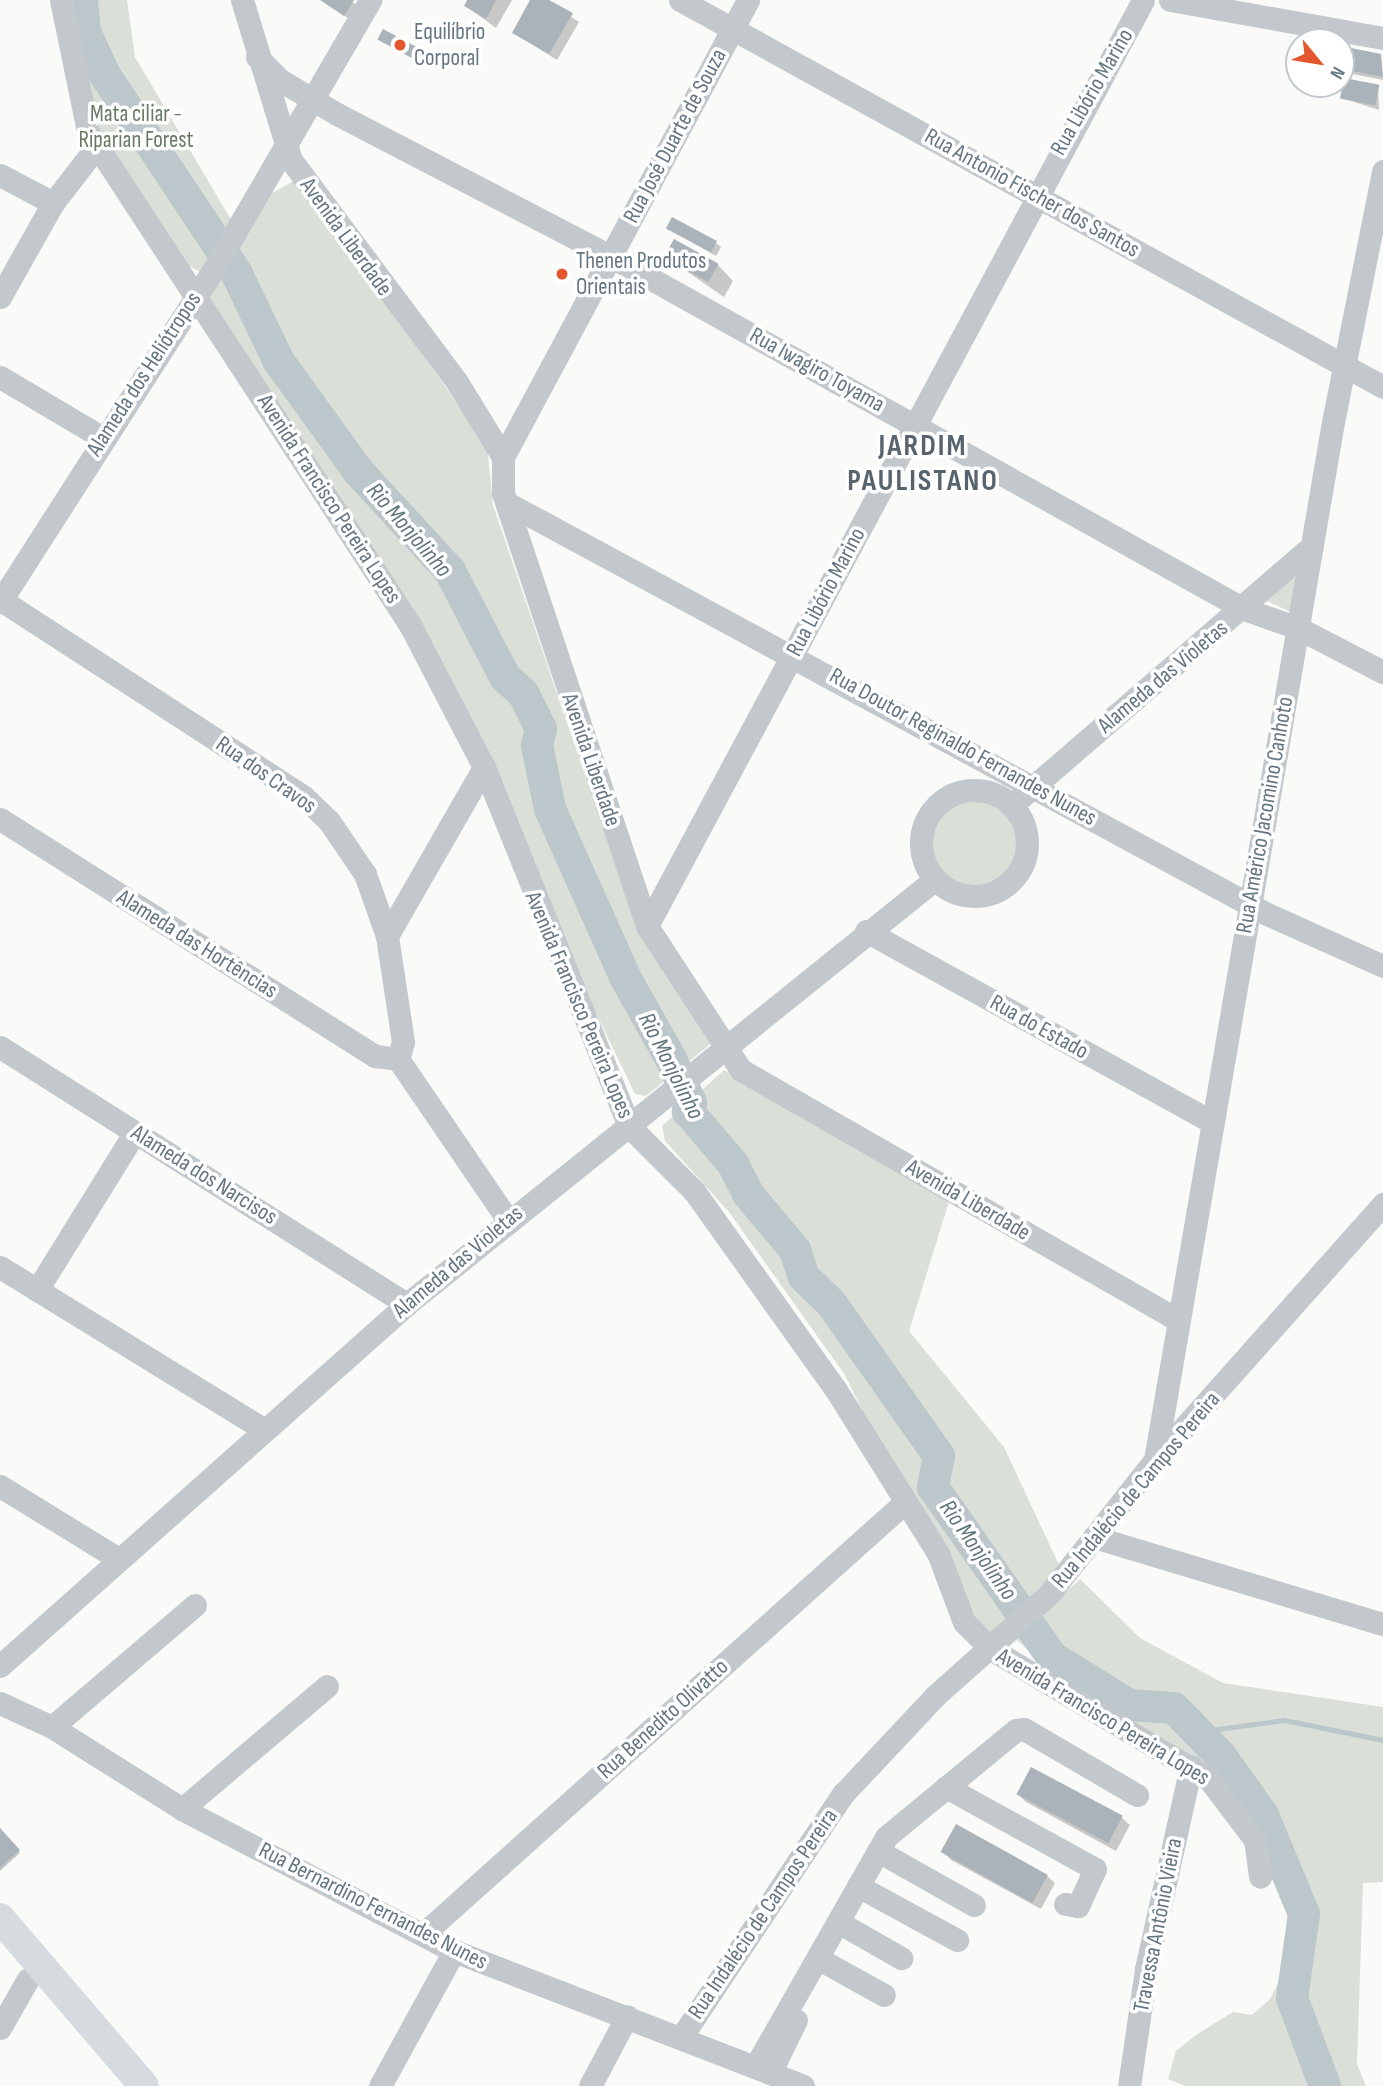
<!DOCTYPE html>
<html>
<head>
<meta charset="utf-8">
<style>
  body { margin:0 }
  #map { position:relative; width:1383px; height:2086px; overflow:hidden; background:#fafaf8; font-family:"Sofia Sans Condensed",sans-serif }
  div>[style] { position:absolute }
  [style*='--x'] { left:calc(var(--x)*1px); top:calc(var(--y)*1px); width:calc(var(--w)*1px); rotate:calc(var(--a)*1deg) }
  .green>* { inset:0; background:#dadfd7 }
  .round { border-radius:50% }
  .shadow>* { inset:0; background:#0003 }
  .stream>* { height:5px; margin:-2.5px; padding:0 2.5px; transform-origin:2.5px; border-radius:2.5px; background:#bbc7cb }
  .river>* { height:32px; margin:-16px; padding:0 16px; transform-origin:16px; border-radius:16px; background:#bbc7cb }
  .building>* { inset:0; background:#aab3b9; transform-origin:0 0 }
  .minor>* { height:23px; margin:-11.5px; padding:0 11.5px; transform-origin:11.5px; border-radius:11.5px; background:#c3c8cc }
  .minor>.ring { margin:-11.5px; padding:0; box-sizing:content-box; background:none; border:23px solid #c3c8cc; border-radius:50% }
  .major>* { height:30px; margin:-15px; padding:0 15px; transform-origin:15px; border-radius:15px; background:#d6dbdf }
  .dots>* { width:19px; height:19px; translate:-50% -50%; box-sizing:border-box; border:4px solid #fff; border-radius:50% }
  span { translate:-50% -50%; white-space:nowrap; text-align:center; line-height:1.15; -webkit-text-stroke:7px #fff; paint-order:stroke }
  .poi-label { font-size:23px; color:#657683 }
  .left { translate:0 -50%; text-align:left }
  .street-label { font-size:23px; color:#657683 }
  .park-label { font-size:23px; color:#687a64 }
  .water-label { font-size:24px; color:#60757c; font-style:italic }
  .district-label { font-size:30px; color:#57646e; font-weight:700; letter-spacing:2px }
  .north { position:absolute; left:1285px; top:28px; width:70px; height:70px; box-sizing:border-box; background:#fff; border:2px solid #c1c8cd; border-radius:50%; rotate:120deg; font-size:19px; font-weight:700; line-height:28px; text-align:center; color:#657683 }
  .north::after { content:''; display:block; margin:auto; width:24px; height:32px; background:#e4572e; clip-path:polygon(50% 0,100% 100%,50% 72%,0 100%) }
</style>
</head>
<body>
<div id="map">
  <div class="green">
    <div style="clip-path:polygon(68px 0,127px 0,135px 57px,233px 223px,204px 274px,182px 262px,102px 137px)"></div>
    <div style="clip-path:polygon(297px 179px,487px 445px,493px 505px,620px 879px,713px 1042px,646px 1096px,635px 1094px,569px 957px,487px 747px,206px 296px,267px 196px)"></div>
    <div style="clip-path:polygon(1293px 578px,1299px 579px,1293px 613px,1267px 601px)"></div>
    <div class="round" style="left:929px;top:797px;width:90px;height:90px"></div>
    <div style="clip-path:polygon(724px 1070px,950px 1198px,909px 1331px,1004px 1447px,1060px 1567px,991px 1637px,981px 1632px,901px 1490px,845px 1375px,729px 1212px,665px 1141px,662px 1126px)"></div>
    <div style="clip-path:polygon(1080px 1579px,1140px 1638px,1223px 1683px,1383px 1707px,1383px 1882px,1363px 1883px,1357px 2064px,1366px 2086px,1186px 2086px,1168px 2079px,1176px 2051px,1196px 2035px,1233px 2012px,1252px 2015px,1270px 1999px,1286px 1966px,1294px 1919px,1280px 1898px,1262px 1831px,1238px 1794px,1171px 1743px,1050px 1671px,1016px 1639px)"></div>
  </div>
  <div class="shadow">
    <div style="clip-path:polygon(321px 0,350px 0,358px 6px,349px 19px)"></div>
    <div style="clip-path:polygon(469px 0,512px 0,496px 28px,466px 6px)"></div>
    <div style="clip-path:polygon(532px 0,546px 0,579px 22px,557px 60px,514px 33px)"></div>
    <div style="clip-path:polygon(379px 39px,422px 52px,426px 56px,422px 64px)"></div>
    <div style="clip-path:polygon(1341px 48px,1380px 55px,1383px 80px,1342px 72px)"></div>
    <div style="clip-path:polygon(1378px 87px,1379px 110px,1342px 98px)"></div>
    <div style="clip-path:polygon(668px 228px,716px 243px,721px 247px,716px 256px)"></div>
    <div style="clip-path:polygon(666px 257px,718px 265px,733px 281px,724px 297px)"></div>
    <div style="clip-path:polygon(1032px 1769px,1122px 1818px,1130px 1825px,1116px 1851px,1026px 1802px,1018px 1794px)"></div>
    <div style="clip-path:polygon(957px 1827px,1047px 1876px,1055px 1883px,1041px 1909px,951px 1860px,943px 1852px)"></div>
    <div style="clip-path:polygon(0 1831px,20px 1853px,0 1871px)"></div>
  </div>
  <div class="stream">
    <div style="--x:1195;--y:1732;--w:90;--a:-7.7"></div>
    <div style="--x:1284;--y:1720;--w:101;--a:11.4"></div>
  </div>
  <div class="river">
    <div style="--x:82;--y:0;--w:32;--a:85"></div>
    <div style="--x:85;--y:32;--w:47;--a:65.1"></div>
    <div style="--x:105;--y:75;--w:239;--a:56.4"></div>
    <div style="--x:237;--y:274;--w:95;--a:64.5"></div>
    <div style="--x:278;--y:360;--w:137;--a:54.2"></div>
    <div style="--x:358;--y:471;--w:136;--a:47.4"></div>
    <div style="--x:450;--y:571;--w:119;--a:62.6"></div>
    <div style="--x:505;--y:677;--w:24;--a:42"></div>
    <div style="--x:523;--y:693;--w:40;--a:63.4"></div>
    <div style="--x:541;--y:729;--w:16;--a:104"></div>
    <div style="--x:537;--y:745;--w:65;--a:78.5"></div>
    <div style="--x:550;--y:809;--w:184;--a:65.9"></div>
    <div style="--x:625;--y:977;--w:94;--a:60.7"></div>
    <div style="--x:671;--y:1059;--w:48;--a:65.6"></div>
    <div style="--x:691;--y:1103;--w:9;--a:111"></div>
    <div style="--x:688;--y:1111;--w:70;--a:49.7"></div>
    <div style="--x:733;--y:1164;--w:34;--a:63"></div>
    <div style="--x:748;--y:1194;--w:73;--a:50"></div>
    <div style="--x:795;--y:1250;--w:28;--a:72"></div>
    <div style="--x:804;--y:1277;--w:37;--a:44"></div>
    <div style="--x:831;--y:1303;--w:187;--a:54.8"></div>
    <div style="--x:939;--y:1456;--w:32;--a:101"></div>
    <div style="--x:933;--y:1487;--w:208;--a:55"></div>
    <div style="--x:1052;--y:1657;--w:91;--a:31.9"></div>
    <div style="--x:1129;--y:1705;--w:45;--a:3.8"></div>
    <div style="--x:1174;--y:1708;--w:67;--a:45.6"></div>
    <div style="--x:1221;--y:1756;--w:72;--a:54.6"></div>
    <div style="--x:1263;--y:1815;--w:107;--a:67.5"></div>
    <div style="--x:1304;--y:1914;--w:85;--a:98.1"></div>
    <div style="--x:1292;--y:1998;--w:94;--a:69.4"></div>
  </div>
  <div class="building">
    <div style="clip-path:polygon(320px 0,354px 0,344px 16px)"></div>
    <div style="clip-path:polygon(467px 0,496px 0,486px 19px,464px 6px)"></div>
    <div style="clip-path:polygon(530px 0,549px 0,573px 13px,549px 54px,512px 33px)"></div>
    <div style="left:383px;top:29px;width:45px;height:12px;rotate:28deg"></div>
    <div style="clip-path:polygon(1341px 46px,1381px 54px,1383px 77px,1341px 69px)"></div>
    <div style="left:1344px;top:78px;width:36px;height:21px;rotate:11deg"></div>
    <div style="left:672px;top:217px;width:51px;height:13px;rotate:28deg"></div>
    <div style="left:674px;top:239px;width:51px;height:21px;rotate:29deg"></div>
    <div style="left:1031px;top:1767px;width:104px;height:31px;rotate:28deg"></div>
    <div style="left:956px;top:1824px;width:105px;height:32px;rotate:29deg"></div>
    <div style="clip-path:polygon(0 1828px,20px 1850px,0 1868px)"></div>
  </div>
  <div class="minor">
    <div style="--x:61;--y:0;--w:135;--a:78.4"></div>
    <div style="--x:88;--y:132;--w:589;--a:56.85"></div>
    <div style="--x:410;--y:625;--w:160;--a:62.5"></div>
    <div style="--x:484;--y:767;--w:387;--a:68"></div>
    <div style="--x:629;--y:1126;--w:92;--a:45"></div>
    <div style="--x:694;--y:1191;--w:244;--a:54.5"></div>
    <div style="--x:836;--y:1390;--w:192;--a:58"></div>
    <div style="--x:938;--y:1553;--w:74;--a:69.4"></div>
    <div style="--x:964;--y:1622;--w:38;--a:45"></div>
    <div style="--x:991;--y:1649;--w:254;--a:30.8"></div>
    <div style="--x:1209;--y:1779;--w:76;--a:53"></div>
    <div style="--x:1255;--y:1840;--w:37;--a:82"></div>
    <div style="--x:242;--y:0;--w:167;--a:73"></div>
    <div style="--x:291;--y:160;--w:277;--a:53.2"></div>
    <div style="--x:457;--y:382;--w:88;--a:58.5"></div>
    <div style="--x:503;--y:457;--w:36;--a:90"></div>
    <div style="--x:503;--y:493;--w:456;--a:71.6"></div>
    <div style="--x:647;--y:926;--w:172;--a:56.9"></div>
    <div style="--x:741;--y:1070;--w:503;--a:29.77"></div>
    <div style="--x:680;--y:0;--w:802;--a:28.83"></div>
    <div style="--x:1170;--y:0;--w:216;--a:10.1"></div>
    <div style="--x:257;--y:57;--w:33;--a:45"></div>
    <div style="--x:280;--y:80;--w:66;--a:30.8"></div>
    <div style="--x:337;--y:114;--w:308;--a:27.5"></div>
    <div style="--x:610;--y:256;--w:726;--a:29.11"></div>
    <div style="--x:1244;--y:609;--w:57;--a:19.4"></div>
    <div style="--x:1298;--y:628;--w:96;--a:27.4"></div>
    <div style="--x:0;--y:175;--w:60;--a:27.8"></div>
    <div style="--x:53;--y:203;--w:72;--a:-52.3"></div>
    <div style="--x:0;--y:297;--w:108;--a:-60.6"></div>
    <div style="--x:0;--y:377;--w:117;--a:30.7"></div>
    <div style="--x:503;--y:457;--w:519;--a:-61.8"></div>
    <div style="--x:509;--y:504;--w:860;--a:28.41"></div>
    <div style="--x:1265;--y:913;--w:129;--a:24.2"></div>
    <div style="--x:1;--y:600;--w:361;--a:33"></div>
    <div style="--x:304;--y:797;--w:35;--a:44"></div>
    <div style="--x:329;--y:821;--w:64;--a:55.8"></div>
    <div style="--x:365;--y:874;--w:66;--a:70.5"></div>
    <div style="--x:387;--y:936;--w:107;--a:81.4"></div>
    <div style="--x:403;--y:1042;--w:18;--a:106"></div>
    <div style="--x:398;--y:1059;--w:195;--a:55.7"></div>
    <div style="--x:0;--y:602;--w:392;--a:-57.3"></div>
    <div style="--x:212;--y:272;--w:315;--a:-59.8"></div>
    <div class="ring" style="left:921px;top:790px;width:83px;height:83px"></div>
    <div style="--x:1012;--y:805;--w:396;--a:-40.8"></div>
    <div style="--x:0;--y:819;--w:444;--a:32.3"></div>
    <div style="--x:375;--y:1056;--w:23;--a:7"></div>
    <div style="--x:647;--y:926;--w:1050;--a:-61.82"></div>
    <div style="--x:866;--y:931;--w:395;--a:28.9"></div>
    <div style="--x:387;--y:936;--w:195;--a:-60.1"></div>
    <div style="--x:0;--y:1047;--w:481;--a:32.3"></div>
    <div style="--x:0;--y:1267;--w:308;--a:31.6"></div>
    <div style="--x:37;--y:1290;--w:186;--a:-58.2"></div>
    <div style="--x:1155;--y:1460;--w:1053;--a:-80.27"></div>
    <div style="--x:1333;--y:422;--w:256;--a:-78.7"></div>
    <div style="--x:0;--y:1486;--w:137;--a:31.6"></div>
    <div style="--x:1094;--y:1537;--w:302;--a:16.8"></div>
    <div style="--x:0;--y:1666;--w:545;--a:-41.65"></div>
    <div style="--x:407;--y:1304;--w:676;--a:-38.82"></div>
    <div style="--x:0;--y:1703;--w:57;--a:24.8"></div>
    <div style="--x:52;--y:1727;--w:154;--a:32.2"></div>
    <div style="--x:182;--y:1809;--w:307;--a:27.6"></div>
    <div style="--x:454;--y:1951;--w:374;--a:21.1"></div>
    <div style="--x:52;--y:1727;--w:188;--a:-40.5"></div>
    <div style="--x:946;--y:1787;--w:170;--a:28.8"></div>
    <div style="--x:1095;--y:1869;--w:41;--a:114.7"></div>
    <div style="--x:1078;--y:1906;--w:13;--a:-171"></div>
    <div style="--x:182;--y:1809;--w:190;--a:-40.3"></div>
    <div style="--x:878;--y:1851;--w:110;--a:29.4"></div>
    <div style="--x:858;--y:1886;--w:113;--a:28.6"></div>
    <div style="--x:838;--y:1922;--w:73;--a:29.7"></div>
    <div style="--x:423;--y:1934;--w:644;--a:-41.86"></div>
    <div style="--x:819;--y:1959;--w:74;--a:29"></div>
    <div style="--x:0;--y:2028;--w:56;--a:-60.3"></div>
    <div style="--x:682;--y:2036;--w:291;--a:-56.4"></div>
    <div style="--x:843;--y:1794;--w:134;--a:-46.8"></div>
    <div style="--x:935;--y:1696;--w:153;--a:-41.8"></div>
    <div style="--x:1049;--y:1594;--w:171;--a:-51.7"></div>
    <div style="--x:1155;--y:1460;--w:343;--a:-48.3"></div>
    <div style="--x:755;--y:2067;--w:265;--a:-60.3"></div>
    <div style="--x:886;--y:1837;--w:168;--a:-39.5"></div>
    <div style="--x:1016;--y:1730;--w:8;--a:-7"></div>
    <div style="--x:1024;--y:1729;--w:131;--a:30.3"></div>
    <div style="--x:770;--y:2073;--w:59;--a:-63.9"></div>
    <div style="--x:380;--y:2086;--w:154;--a:-61.3"></div>
    <div style="--x:590;--y:2086;--w:79;--a:-62.1"></div>
    <div style="--x:1129;--y:2086;--w:118;--a:-81.7"></div>
    <div style="--x:1146;--y:1969;--w:208;--a:-77.5"></div>
  </div>
  <div class="major">
    <div style="--x:0;--y:1918;--w:221;--a:49.4"></div>
  </div>
  <div class="dots">
    <div style="left:400px;top:45px;background:#e4572e"></div>
    <div style="left:562px;top:274px;background:#e4572e"></div>
  </div>
  <div class="poi-label">
    <span class="left" style="left:414px;top:45px">Equilíbrio<br>Corporal</span>
    <span class="left" style="left:576px;top:274px">Thenen Produtos<br>Orientais</span>
  </div>
  <div class="street-label">
    <span style="left:1092px;top:92px;rotate:-60deg">Rua Libório Marino</span>
    <span style="left:675px;top:136px;rotate:-62deg">Rua José Duarte de Souza</span>
    <span style="left:1032px;top:193px;rotate:29deg">Rua Antonio Fischer dos Santos</span>
    <span style="left:346px;top:237px;rotate:54deg">Avenida Liberdade</span>
    <span style="left:817px;top:370px;rotate:29deg">Rua Iwagiro Toyama</span>
    <span style="left:144px;top:374px;rotate:-57deg">Alameda dos Heliótropos</span>
    <span style="left:329px;top:499px;rotate:57deg">Avenida Francisco Pereira Lopes</span>
    <span style="left:826px;top:592px;rotate:-62deg">Rua Libório Marino</span>
    <span style="left:1163px;top:677px;rotate:-40deg">Alameda das Violetas</span>
    <span style="left:963px;top:747px;rotate:29deg">Rua Doutor Reginaldo Fernandes Nunes</span>
    <span style="left:591px;top:760px;rotate:71deg">Avenida Liberdade</span>
    <span style="left:266px;top:775px;rotate:35deg">Rua dos Cravos</span>
    <span style="left:1265px;top:815px;rotate:-80deg">Rua Américo Jacomino Canhoto</span>
    <span style="left:197px;top:944px;rotate:32deg">Alameda das Hortências</span>
    <span style="left:579px;top:1005px;rotate:67deg">Avenida Francisco Pereira Lopes</span>
    <span style="left:1039px;top:1027px;rotate:29deg">Rua do Estado</span>
    <span style="left:204px;top:1175px;rotate:32deg">Alameda dos Narcisos</span>
    <span style="left:968px;top:1200px;rotate:30deg">Avenida Liberdade</span>
    <span style="left:458px;top:1262px;rotate:-40deg">Alameda das Violetas</span>
    <span style="left:1136px;top:1490px;rotate:-50deg">Rua Indalécio de Campos Pereira</span>
    <span style="left:1103px;top:1717px;rotate:31deg">Avenida Francisco Pereira Lopes</span>
    <span style="left:663px;top:1719px;rotate:-42deg">Rua Benedito Olivatto</span>
    <span style="left:373px;top:1906px;rotate:27deg">Rua Bernardino Fernandes Nunes</span>
    <span style="left:763px;top:1914px;rotate:-56deg">Rua Indalécio de Campos Pereira</span>
    <span style="left:1158px;top:1925px;rotate:-79deg">Travessa Antônio Vieira</span>
  </div>
  <div class="park-label">
    <span style="left:136px;top:127px">Mata ciliar -<br>Riparian Forest</span>
  </div>
  <div class="water-label">
    <span style="left:409px;top:530px;rotate:49deg">Rio Monjolinho</span>
    <span style="left:671px;top:1066px;rotate:63deg">Rio Monjolinho</span>
    <span style="left:978px;top:1550px;rotate:55deg">Rio Monjolinho</span>
  </div>
  <div class="district-label">
    <span style="left:923px;top:463px">JARDIM<br>PAULISTANO</span>
  </div>
  <div class="north">N</div>
</div>
</body>
</html>
